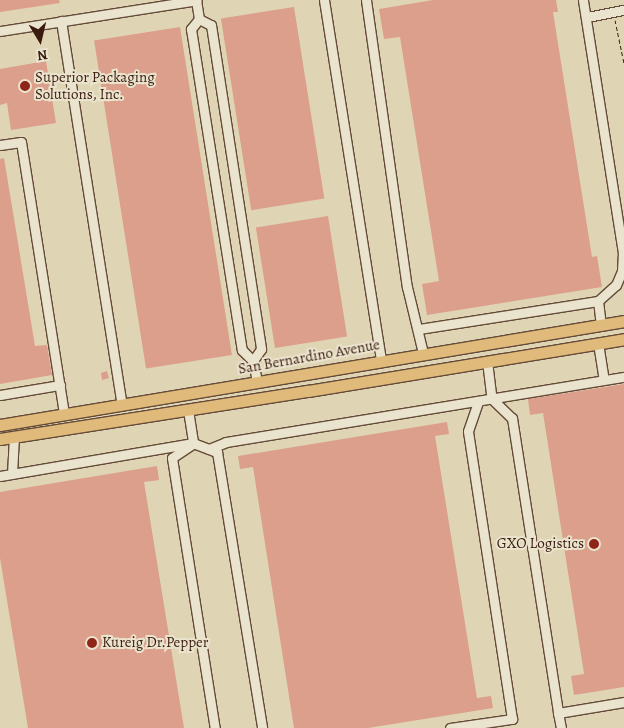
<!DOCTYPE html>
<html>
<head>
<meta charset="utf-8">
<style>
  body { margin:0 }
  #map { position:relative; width:624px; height:728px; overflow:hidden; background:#dfd5b4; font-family:Alegreya,serif }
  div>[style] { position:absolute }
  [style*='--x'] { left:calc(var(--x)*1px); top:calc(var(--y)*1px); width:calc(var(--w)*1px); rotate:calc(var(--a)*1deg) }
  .building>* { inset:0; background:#dc9f8b; transform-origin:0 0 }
  .path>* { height:1px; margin-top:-0.5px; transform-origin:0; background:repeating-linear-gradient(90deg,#3b1b0e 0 4px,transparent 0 6.5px) }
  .roads { filter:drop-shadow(1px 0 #644a38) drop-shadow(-1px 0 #644a38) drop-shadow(0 1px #644a38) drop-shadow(0 -1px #644a38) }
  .minor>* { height:9px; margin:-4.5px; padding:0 4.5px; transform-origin:4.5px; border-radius:4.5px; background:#eae4ce }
  .major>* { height:11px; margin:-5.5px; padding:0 5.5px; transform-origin:5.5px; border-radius:5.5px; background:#e0ba7a }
  .dots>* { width:14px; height:14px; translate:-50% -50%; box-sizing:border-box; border:2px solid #eae4ce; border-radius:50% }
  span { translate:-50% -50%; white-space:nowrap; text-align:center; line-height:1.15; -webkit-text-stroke:4px #eae4ce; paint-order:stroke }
  .poi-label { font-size:15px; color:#3b1b0e }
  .left { translate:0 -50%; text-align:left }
  .right { translate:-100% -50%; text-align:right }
  .street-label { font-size:15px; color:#3b1b0e }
  .north { position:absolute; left:15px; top:15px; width:50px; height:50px; -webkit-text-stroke:4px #eae4ce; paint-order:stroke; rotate:171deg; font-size:14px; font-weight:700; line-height:20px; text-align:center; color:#3b1b0e }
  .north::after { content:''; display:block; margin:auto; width:18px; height:22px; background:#3b1b0e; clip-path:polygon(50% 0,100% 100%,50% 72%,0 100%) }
</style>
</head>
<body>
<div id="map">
  <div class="building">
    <div style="clip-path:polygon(0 0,59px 0,60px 3px,0 12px)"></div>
    <div style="clip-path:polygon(433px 0,556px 0,558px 12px,553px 12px,592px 257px,597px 256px,602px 287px,427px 315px,422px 284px,439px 281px,400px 37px,384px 39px,379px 9px)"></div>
    <div style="left:294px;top:7px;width:194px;height:74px;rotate:81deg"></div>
    <div style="left:180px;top:27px;width:332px;height:87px;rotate:81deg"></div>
    <div style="clip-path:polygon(46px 61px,56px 123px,11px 130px,7px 103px,0 105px,0 69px)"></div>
    <div style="clip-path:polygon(4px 158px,35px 346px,47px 345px,52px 375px,0 384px,0 159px)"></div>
    <div style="left:328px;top:216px;width:122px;height:73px;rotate:81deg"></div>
    <div style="clip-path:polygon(107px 371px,109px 378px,102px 380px,101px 373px)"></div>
    <div style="clip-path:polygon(624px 384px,624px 687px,574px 695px,571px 676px,584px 674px,543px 413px,530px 415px,528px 399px)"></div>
    <div style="clip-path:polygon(447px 422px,449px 434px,435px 436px,477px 698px,491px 696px,493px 708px,368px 728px,294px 728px,253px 467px,240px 469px,238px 456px)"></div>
    <div style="clip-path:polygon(157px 466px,159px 480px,144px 482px,184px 728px,28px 728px,0 558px,0 492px)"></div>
  </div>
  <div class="path">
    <div style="--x:615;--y:20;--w:44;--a:78.2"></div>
  </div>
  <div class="roads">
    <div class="minor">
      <div style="--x:196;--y:0;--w:19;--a:81"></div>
      <div style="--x:199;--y:19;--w:13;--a:27"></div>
      <div style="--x:211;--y:25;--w:328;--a:81.2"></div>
      <div style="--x:261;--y:349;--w:14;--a:124"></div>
      <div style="--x:253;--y:361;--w:20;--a:79"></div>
      <div style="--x:324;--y:0;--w:364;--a:81"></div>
      <div style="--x:366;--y:0;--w:290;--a:81.9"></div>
      <div style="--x:407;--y:287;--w:68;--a:76.4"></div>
      <div style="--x:587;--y:17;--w:38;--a:-11"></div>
      <div style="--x:199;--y:19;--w:13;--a:129"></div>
      <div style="--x:191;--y:29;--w:325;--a:81"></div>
      <div style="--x:242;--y:350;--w:16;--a:45"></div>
      <div style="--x:61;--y:21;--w:388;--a:81"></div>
      <div style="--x:0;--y:31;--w:199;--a:-8.9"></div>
      <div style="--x:0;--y:145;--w:21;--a:-8"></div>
      <div style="--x:21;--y:142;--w:275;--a:81"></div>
      <div style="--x:598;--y:301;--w:23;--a:83"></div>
      <div style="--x:419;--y:329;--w:181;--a:-8.9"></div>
      <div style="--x:598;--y:301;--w:24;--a:-42"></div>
      <div style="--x:616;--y:285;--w:15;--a:-67"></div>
      <div style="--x:622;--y:271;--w:18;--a:-87"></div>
      <div style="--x:623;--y:253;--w:256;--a:-99"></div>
      <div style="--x:598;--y:343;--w:37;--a:81"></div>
      <div style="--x:487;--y:361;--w:38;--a:83"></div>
      <div style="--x:492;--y:399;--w:28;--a:44"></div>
      <div style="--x:512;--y:418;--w:299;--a:81.1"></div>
      <div style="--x:0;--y:395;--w:61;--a:-9.5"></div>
      <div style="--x:188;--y:410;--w:33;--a:81"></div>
      <div style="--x:191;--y:445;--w:23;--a:146"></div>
      <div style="--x:172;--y:458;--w:273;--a:81"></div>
      <div style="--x:209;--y:449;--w:18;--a:-22"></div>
      <div style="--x:226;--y:442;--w:403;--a:-9.3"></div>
      <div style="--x:12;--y:474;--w:37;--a:-87"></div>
      <div style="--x:0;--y:476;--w:196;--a:-9.7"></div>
      <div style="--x:193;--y:443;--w:26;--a:21"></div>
      <div style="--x:217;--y:452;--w:280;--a:80.7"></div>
      <div style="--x:450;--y:728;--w:63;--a:-8.3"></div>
      <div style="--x:512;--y:719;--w:291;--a:-98.7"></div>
      <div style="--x:468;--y:431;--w:31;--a:-71"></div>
      <div style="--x:561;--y:728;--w:15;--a:-101"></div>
      <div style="--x:558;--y:713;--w:67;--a:-9.5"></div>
    </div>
    <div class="major">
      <div style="--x:0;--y:425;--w:633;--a:-9.46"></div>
      <div style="--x:0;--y:439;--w:312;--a:-8.9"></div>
      <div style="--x:308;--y:391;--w:320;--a:-9.3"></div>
    </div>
  </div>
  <div class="dots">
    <div style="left:25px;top:86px;background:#8f2418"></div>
    <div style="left:594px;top:544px;background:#8f2418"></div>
    <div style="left:92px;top:643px;background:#8f2418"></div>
  </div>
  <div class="poi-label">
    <span class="left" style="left:35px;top:86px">Superior Packaging<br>Solutions, Inc.</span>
    <span class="right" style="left:584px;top:544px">GXO Logistics</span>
    <span class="left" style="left:102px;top:643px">Kureig Dr.Pepper</span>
  </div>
  <div class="street-label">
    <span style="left:309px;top:357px;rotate:-10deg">San Bernardino Avenue</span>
  </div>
  <div class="north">N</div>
</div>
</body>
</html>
